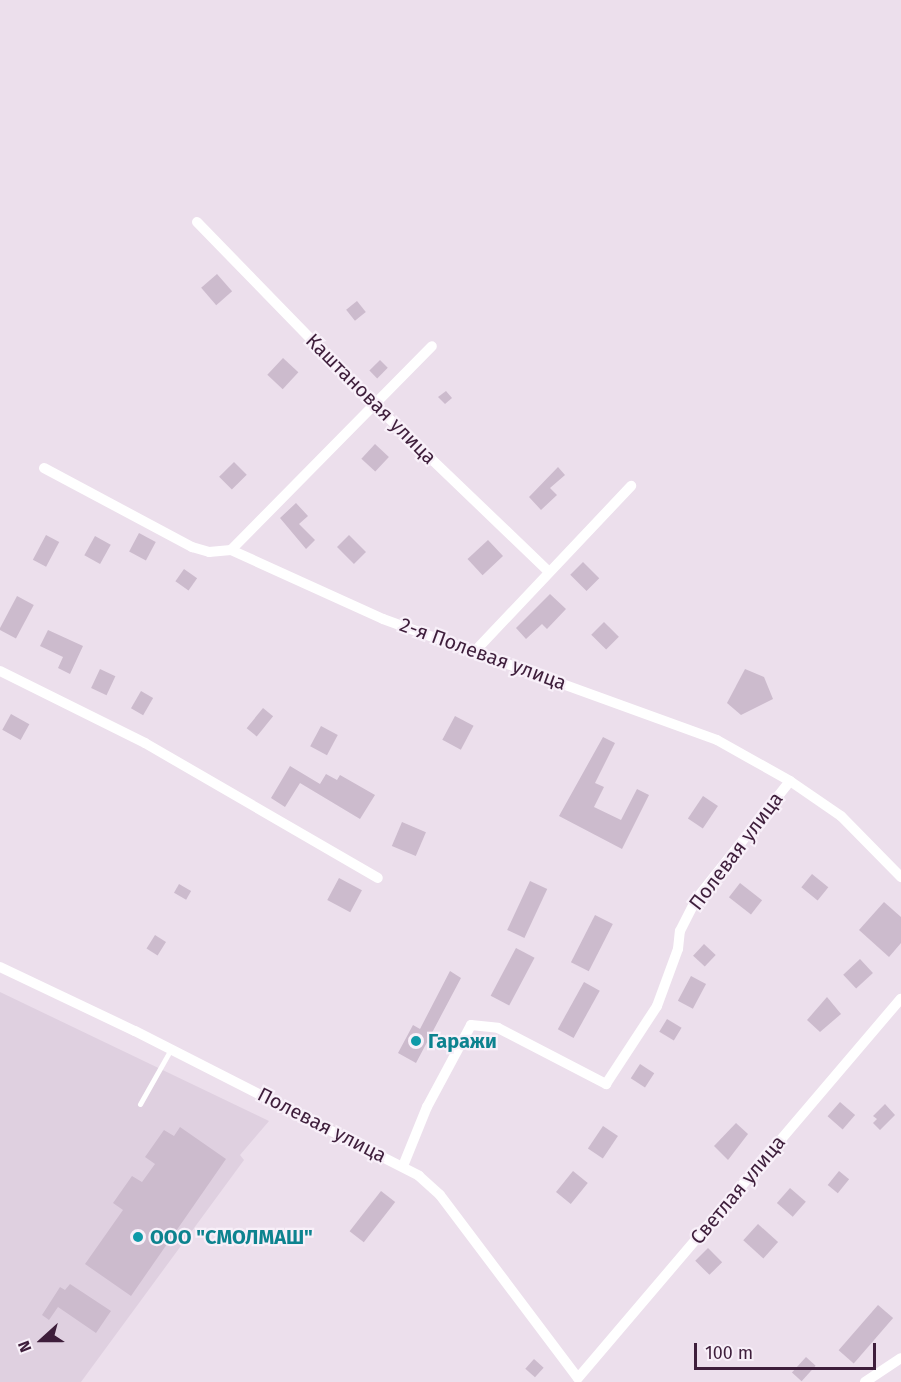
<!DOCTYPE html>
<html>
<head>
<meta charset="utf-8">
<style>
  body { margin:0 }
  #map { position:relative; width:901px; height:1382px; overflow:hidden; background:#ecdfec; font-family:"Fira Sans",sans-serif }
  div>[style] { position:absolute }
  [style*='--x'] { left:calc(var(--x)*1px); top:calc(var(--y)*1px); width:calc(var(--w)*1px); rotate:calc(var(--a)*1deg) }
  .built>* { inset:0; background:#dfd0e0 }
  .building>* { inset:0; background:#ccbbcd; transform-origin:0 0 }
  .lane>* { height:5px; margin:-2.5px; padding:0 2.5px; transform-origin:2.5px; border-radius:2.5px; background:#fff }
  .street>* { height:10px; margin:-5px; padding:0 5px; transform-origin:5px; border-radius:5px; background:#fff }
  .dots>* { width:16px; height:16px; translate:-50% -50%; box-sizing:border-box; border:3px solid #f8f0f9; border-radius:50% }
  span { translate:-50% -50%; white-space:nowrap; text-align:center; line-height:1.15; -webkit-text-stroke:4.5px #f8f0f9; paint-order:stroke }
  .street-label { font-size:20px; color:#3e1e3b }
  .culture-label { font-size:20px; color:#0d838f; font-weight:700 }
  .left { translate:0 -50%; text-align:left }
  .north { position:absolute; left:12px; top:1310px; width:60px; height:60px; -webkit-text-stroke:4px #f8f0f9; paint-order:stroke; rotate:249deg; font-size:16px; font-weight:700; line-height:24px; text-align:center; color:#3e1e3b }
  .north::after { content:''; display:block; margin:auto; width:21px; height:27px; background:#3e1e3b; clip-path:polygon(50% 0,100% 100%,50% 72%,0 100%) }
  .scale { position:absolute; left:694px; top:1343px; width:182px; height:27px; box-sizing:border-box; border:3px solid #3e1e3b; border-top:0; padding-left:8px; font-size:18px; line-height:21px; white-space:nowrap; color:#3e1e3b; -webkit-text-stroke:4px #f8f0f9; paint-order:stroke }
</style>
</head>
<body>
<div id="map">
  <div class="built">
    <div style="clip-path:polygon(0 992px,269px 1121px,240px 1155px,244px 1160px,81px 1382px,0 1382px)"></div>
  </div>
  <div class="building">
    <div style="left:217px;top:274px;width:23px;height:21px;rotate:49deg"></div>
    <div style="left:357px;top:301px;width:14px;height:14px;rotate:51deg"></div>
    <div style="left:283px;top:358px;width:21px;height:23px;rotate:43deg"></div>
    <div style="left:380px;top:360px;width:11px;height:15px;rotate:45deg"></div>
    <div style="clip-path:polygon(446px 391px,452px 398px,445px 404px,438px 397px)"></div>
    <div style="left:375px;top:444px;width:19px;height:20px;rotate:43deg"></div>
    <div style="left:234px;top:462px;width:18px;height:21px;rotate:45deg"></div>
    <div style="clip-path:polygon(558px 467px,565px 475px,550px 488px,557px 495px,541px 510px,529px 497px)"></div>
    <div style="clip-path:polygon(296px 503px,308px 516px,299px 524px,315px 540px,306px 549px,280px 518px)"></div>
    <div style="left:139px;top:533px;width:19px;height:21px;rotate:28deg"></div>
    <div style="left:46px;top:535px;width:15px;height:28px;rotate:28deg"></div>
    <div style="left:349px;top:535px;width:24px;height:17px;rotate:45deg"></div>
    <div style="left:95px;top:536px;width:18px;height:22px;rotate:29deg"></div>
    <div style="left:488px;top:540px;width:22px;height:28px;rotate:47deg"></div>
    <div style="left:583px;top:562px;width:23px;height:18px;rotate:45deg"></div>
    <div style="left:184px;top:569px;width:16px;height:15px;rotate:35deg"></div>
    <div style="clip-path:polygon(550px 594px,566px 609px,547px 629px,542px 624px,526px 639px,516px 628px)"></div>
    <div style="left:17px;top:596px;width:19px;height:38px;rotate:28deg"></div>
    <div style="left:604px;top:622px;width:21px;height:18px;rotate:45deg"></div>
    <div style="clip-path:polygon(48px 630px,83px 646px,70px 674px,58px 668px,63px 657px,40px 646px)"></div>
    <div style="left:100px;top:669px;width:17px;height:21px;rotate:25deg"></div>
    <div style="clip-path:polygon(745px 669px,764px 677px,773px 699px,741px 715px,727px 703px)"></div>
    <div style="left:141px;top:691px;width:14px;height:20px;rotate:30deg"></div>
    <div style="left:263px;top:708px;width:13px;height:26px;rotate:39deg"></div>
    <div style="left:11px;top:714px;width:21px;height:18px;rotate:29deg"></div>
    <div style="left:455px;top:716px;width:21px;height:27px;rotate:28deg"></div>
    <div style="left:321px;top:726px;width:19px;height:23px;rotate:28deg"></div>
    <div style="clip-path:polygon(603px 737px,615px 743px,595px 783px,604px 787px,594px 807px,621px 820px,637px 789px,649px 795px,622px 849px,559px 816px)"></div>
    <div style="clip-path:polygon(290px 766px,320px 784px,326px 774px,337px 780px,340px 775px,375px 795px,360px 819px,300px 783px,285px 807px,271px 798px)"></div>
    <div style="left:703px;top:796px;width:18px;height:27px;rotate:34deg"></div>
    <div style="left:402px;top:822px;width:26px;height:26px;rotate:23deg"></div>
    <div style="left:812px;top:874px;width:21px;height:17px;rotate:39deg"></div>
    <div style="left:339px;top:878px;width:26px;height:25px;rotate:28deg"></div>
    <div style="left:530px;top:881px;width:19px;height:54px;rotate:25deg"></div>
    <div style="left:740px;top:883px;width:28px;height:18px;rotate:38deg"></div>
    <div style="left:179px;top:884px;width:14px;height:10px;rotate:30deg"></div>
    <div style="clip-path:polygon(884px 902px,901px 917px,901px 943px,889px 957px,859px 930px)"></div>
    <div style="left:595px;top:915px;width:20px;height:53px;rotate:27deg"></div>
    <div style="left:155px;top:935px;width:13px;height:16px;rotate:32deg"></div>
    <div style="left:704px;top:944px;width:16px;height:16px;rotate:43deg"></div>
    <div style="left:516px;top:948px;width:21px;height:54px;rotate:28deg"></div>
    <div style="left:860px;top:959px;width:19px;height:23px;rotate:47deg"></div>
    <div style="clip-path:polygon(450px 971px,461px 978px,416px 1063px,398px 1053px,413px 1025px,420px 1029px)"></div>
    <div style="left:691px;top:976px;width:17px;height:28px;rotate:28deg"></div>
    <div style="left:584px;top:982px;width:18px;height:54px;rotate:29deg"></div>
    <div style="clip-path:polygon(827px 997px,841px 1014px,820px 1032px,807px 1020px)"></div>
    <div style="left:667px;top:1019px;width:17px;height:15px;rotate:31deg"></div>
    <div style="left:640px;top:1064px;width:17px;height:17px;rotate:33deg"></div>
    <div style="left:840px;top:1102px;width:20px;height:19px;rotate:41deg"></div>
    <div style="clip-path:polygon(885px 1104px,895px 1115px,880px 1130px,873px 1123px,877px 1119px,873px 1116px)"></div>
    <div style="clip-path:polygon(736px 1123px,748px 1134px,728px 1160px,714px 1146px)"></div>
    <div style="left:603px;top:1126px;width:18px;height:27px;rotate:34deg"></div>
    <div style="clip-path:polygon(180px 1127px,226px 1159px,131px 1296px,85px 1264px,123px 1210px,113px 1203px,132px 1176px,142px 1182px,155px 1164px,145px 1157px,164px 1130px,174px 1136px)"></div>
    <div style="left:573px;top:1171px;width:19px;height:27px;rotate:39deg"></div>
    <div style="left:839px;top:1171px;width:13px;height:18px;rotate:39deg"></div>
    <div style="left:790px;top:1188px;width:21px;height:20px;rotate:41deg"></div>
    <div style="left:381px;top:1191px;width:18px;height:51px;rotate:38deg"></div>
    <div style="left:758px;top:1224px;width:27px;height:22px;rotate:42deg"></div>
    <div style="left:708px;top:1248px;width:20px;height:18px;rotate:45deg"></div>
    <div style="clip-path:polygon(70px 1284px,111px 1311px,96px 1333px,58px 1307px,49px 1320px,42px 1315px,60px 1287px,65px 1290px)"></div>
    <div style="left:878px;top:1305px;width:20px;height:60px;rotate:41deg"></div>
    <div style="left:806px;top:1357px;width:13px;height:21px;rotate:42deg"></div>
    <div style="left:534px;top:1359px;width:13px;height:13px;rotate:42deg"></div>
  </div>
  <div class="lane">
    <div style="--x:140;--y:1104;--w:63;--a:-60.6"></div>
  </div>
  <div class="street">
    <div style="--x:197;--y:222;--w:255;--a:45.8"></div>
    <div style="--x:375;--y:405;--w:241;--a:43.8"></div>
    <div style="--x:44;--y:468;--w:168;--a:28.1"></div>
    <div style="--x:192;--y:547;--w:18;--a:16"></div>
    <div style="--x:209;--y:552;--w:22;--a:-5"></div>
    <div style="--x:231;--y:550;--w:167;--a:24.4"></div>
    <div style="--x:383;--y:619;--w:355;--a:19.9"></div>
    <div style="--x:717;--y:740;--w:84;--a:29.3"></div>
    <div style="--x:790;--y:781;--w:62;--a:34.5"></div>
    <div style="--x:841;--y:816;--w:86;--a:45.5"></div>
    <div style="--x:231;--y:550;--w:286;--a:-45.4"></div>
    <div style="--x:476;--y:650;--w:226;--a:-46.6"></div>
    <div style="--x:0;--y:671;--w:162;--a:26.4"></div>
    <div style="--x:145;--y:743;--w:269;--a:30.1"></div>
    <div style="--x:0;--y:967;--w:149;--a:25.4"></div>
    <div style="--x:135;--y:1031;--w:319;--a:27"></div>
    <div style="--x:419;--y:1176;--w:28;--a:42"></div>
    <div style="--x:440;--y:1195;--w:229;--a:53"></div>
    <div style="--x:578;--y:1378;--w:498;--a:-49.6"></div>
    <div style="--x:403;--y:1166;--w:64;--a:-67.9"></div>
    <div style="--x:427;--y:1107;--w:93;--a:-61.8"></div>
    <div style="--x:471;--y:1025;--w:27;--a:6"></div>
    <div style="--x:498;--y:1028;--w:122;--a:27.4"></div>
    <div style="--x:606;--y:1084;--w:93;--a:-56.8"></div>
    <div style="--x:657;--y:1006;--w:61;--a:-69.8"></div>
    <div style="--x:678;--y:949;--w:18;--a:-84"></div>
    <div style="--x:680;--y:931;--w:37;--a:-63"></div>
    <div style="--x:697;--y:898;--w:149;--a:-51.5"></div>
    <div style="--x:865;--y:1382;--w:43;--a:-33.7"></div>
  </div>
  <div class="dots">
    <div style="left:416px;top:1041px;background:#0f9aa8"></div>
    <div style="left:138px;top:1237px;background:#0f9aa8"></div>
  </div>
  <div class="street-label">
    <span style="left:371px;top:399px;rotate:45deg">Каштановая улица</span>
    <span style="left:483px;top:654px;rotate:20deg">2-я Полевая улица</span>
    <span style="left:736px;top:851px;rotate:-53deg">Полевая улица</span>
    <span style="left:322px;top:1125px;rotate:27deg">Полевая улица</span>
    <span style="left:738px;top:1190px;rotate:-50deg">Светлая улица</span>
  </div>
  <div class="culture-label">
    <span class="left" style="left:428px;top:1041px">Гаражи</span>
    <span class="left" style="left:150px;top:1237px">ООО "СМОЛМАШ"</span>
  </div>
  <div class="north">N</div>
  <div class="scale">100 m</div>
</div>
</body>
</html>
